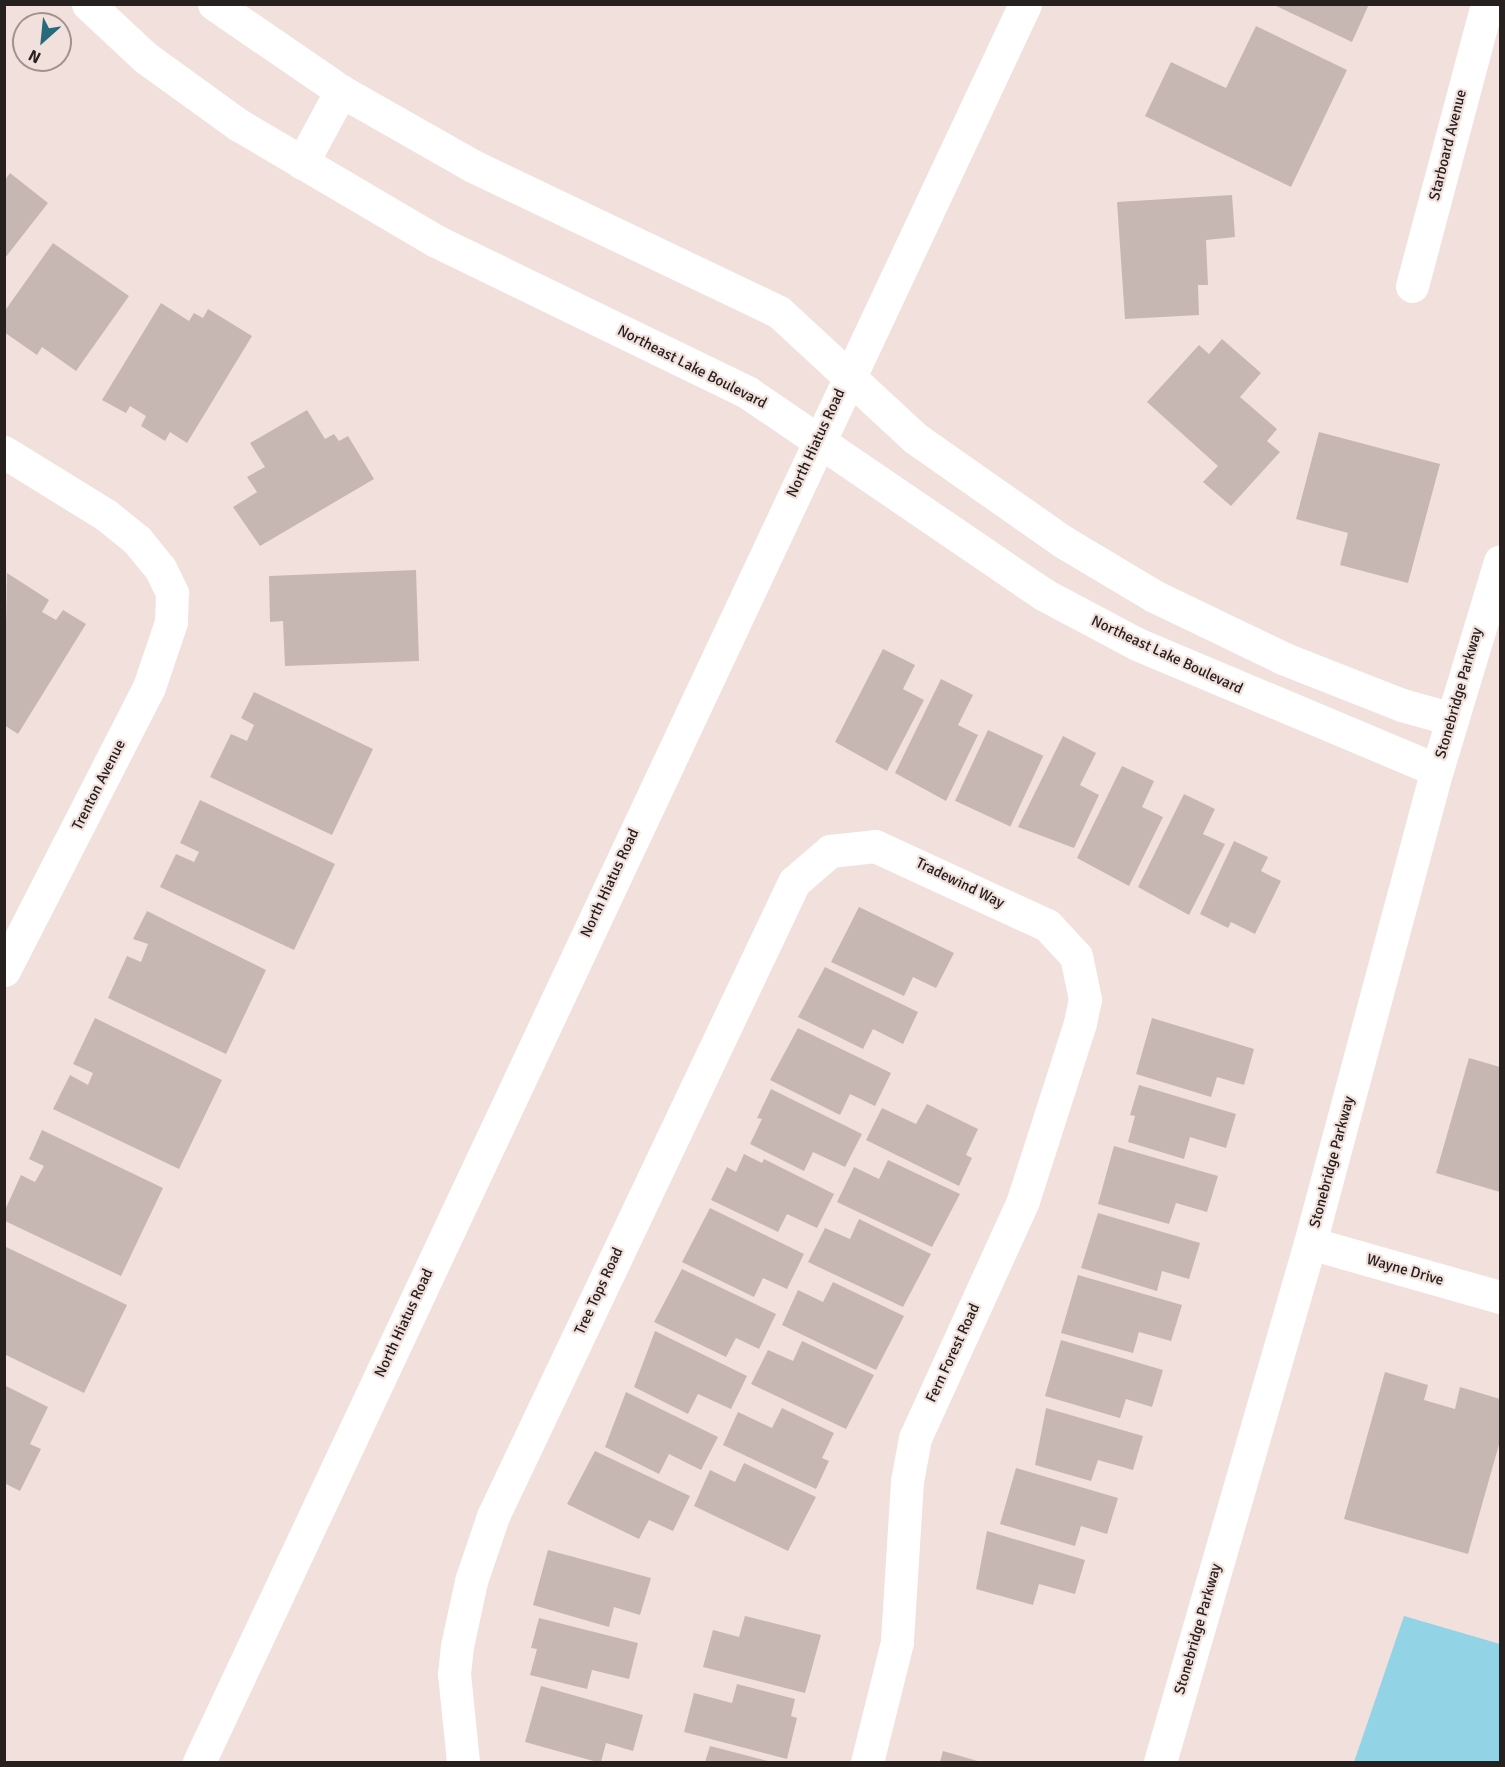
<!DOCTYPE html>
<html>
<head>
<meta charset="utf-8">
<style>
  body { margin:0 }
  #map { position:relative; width:1505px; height:1767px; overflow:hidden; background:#f1e0db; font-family:Signika,sans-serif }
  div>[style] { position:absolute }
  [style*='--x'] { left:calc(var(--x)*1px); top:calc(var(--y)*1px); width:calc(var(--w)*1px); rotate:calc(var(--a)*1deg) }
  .water>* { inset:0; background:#92d3e5 }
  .building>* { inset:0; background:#c7b7b2; transform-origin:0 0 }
  .minor>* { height:33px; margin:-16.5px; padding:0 16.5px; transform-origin:16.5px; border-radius:16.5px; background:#fff }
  span { translate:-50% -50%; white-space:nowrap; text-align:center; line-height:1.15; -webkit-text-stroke:4.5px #f1e0db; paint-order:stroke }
  .street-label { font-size:15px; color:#26201e }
  .frame { position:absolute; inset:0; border:6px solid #26201e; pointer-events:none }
  .north { position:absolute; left:12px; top:12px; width:60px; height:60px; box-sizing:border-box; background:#f1e0db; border:2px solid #a0938f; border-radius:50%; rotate:207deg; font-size:16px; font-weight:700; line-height:24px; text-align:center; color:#26201e }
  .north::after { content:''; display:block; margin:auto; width:21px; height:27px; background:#266a7b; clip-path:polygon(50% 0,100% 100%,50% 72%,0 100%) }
</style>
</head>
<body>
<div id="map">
  <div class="water">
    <div style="clip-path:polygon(1404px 1616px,1500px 1644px,1500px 1762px,1354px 1762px)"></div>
  </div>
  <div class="building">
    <div style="clip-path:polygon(1272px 4px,1369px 4px,1352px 42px)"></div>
    <div style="clip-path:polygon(1256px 26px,1347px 70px,1291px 187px,1145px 116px,1171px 62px,1226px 88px)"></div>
    <div style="clip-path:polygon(10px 173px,48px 203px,5px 258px,5px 180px)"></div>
    <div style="clip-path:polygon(1232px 195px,1235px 237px,1206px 240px,1208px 285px,1198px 285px,1199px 315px,1125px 319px,1117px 202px)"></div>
    <div style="clip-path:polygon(53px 243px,129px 296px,76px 371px,42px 347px,37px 355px,4px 332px,4px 312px)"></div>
    <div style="clip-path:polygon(161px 303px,189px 321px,194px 313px,203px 318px,208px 309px,252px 336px,187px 443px,170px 432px,165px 441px,141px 426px,146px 416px,130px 406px,126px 413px,102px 400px)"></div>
    <div style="clip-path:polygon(1222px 339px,1261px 373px,1240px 397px,1277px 429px,1267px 441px,1280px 452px,1231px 506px,1203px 482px,1218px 466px,1147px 402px,1199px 345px,1209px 354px)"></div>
    <div style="clip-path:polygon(307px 410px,325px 439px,334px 434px,339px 441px,348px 436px,374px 479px,260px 546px,233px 507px,257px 492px,247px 477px,265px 467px,250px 443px)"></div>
    <div style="clip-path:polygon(1319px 432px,1440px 464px,1408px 583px,1340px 565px,1348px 533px,1296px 519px)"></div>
    <div style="clip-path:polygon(416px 570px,419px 661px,285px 666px,283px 621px,270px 622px,269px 576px)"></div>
    <div style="clip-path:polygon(7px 573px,49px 600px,42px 612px,56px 620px,63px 610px,86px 624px,18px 734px,4px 725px)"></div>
    <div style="clip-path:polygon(883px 649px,915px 665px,903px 689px,924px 700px,887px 771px,835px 742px)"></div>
    <div style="clip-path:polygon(941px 679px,973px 695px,958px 725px,978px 735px,946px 801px,895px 773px)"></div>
    <div style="clip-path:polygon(254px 692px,373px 749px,332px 835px,210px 777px,231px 734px,247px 741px,254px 725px,241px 718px)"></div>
    <div style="left:988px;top:730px;width:61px;height:78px;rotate:25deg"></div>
    <div style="clip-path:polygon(1063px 736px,1096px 753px,1080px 785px,1099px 795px,1074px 848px,1018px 827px)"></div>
    <div style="clip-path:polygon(1122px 766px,1154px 781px,1142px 807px,1163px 817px,1129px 886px,1077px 858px)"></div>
    <div style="clip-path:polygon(1184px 794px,1215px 809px,1203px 834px,1225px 844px,1189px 915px,1138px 887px)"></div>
    <div style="clip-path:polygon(200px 800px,335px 864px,294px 950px,160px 887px,176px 854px,194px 862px,199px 852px,180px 843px)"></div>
    <div style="clip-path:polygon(1234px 841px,1268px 857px,1261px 871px,1281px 881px,1255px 934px,1231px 922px,1228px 928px,1200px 914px)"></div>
    <div style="clip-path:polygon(859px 907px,954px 953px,936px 988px,913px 977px,904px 996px,831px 962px)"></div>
    <div style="clip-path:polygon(147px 911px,266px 970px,226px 1054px,108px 998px,127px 956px,141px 962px,148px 944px,133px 939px)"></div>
    <div style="clip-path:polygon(825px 967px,918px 1012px,903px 1044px,873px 1029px,863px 1049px,798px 1017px)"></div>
    <div style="clip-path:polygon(95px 1018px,222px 1080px,179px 1169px,53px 1109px,70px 1075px,88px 1085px,93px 1073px,73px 1064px)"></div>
    <div style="clip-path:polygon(1152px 1018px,1254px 1049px,1244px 1085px,1217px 1077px,1211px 1097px,1136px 1074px)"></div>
    <div style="clip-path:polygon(798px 1028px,891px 1073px,875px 1106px,850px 1094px,840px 1115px,770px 1080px)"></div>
    <div style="clip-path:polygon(1469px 1058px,1500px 1067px,1500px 1192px,1436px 1173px)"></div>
    <div style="clip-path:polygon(1139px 1085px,1236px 1114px,1226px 1148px,1190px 1137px,1184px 1159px,1128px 1142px,1135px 1116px,1130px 1115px)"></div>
    <div style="clip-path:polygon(771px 1089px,862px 1134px,845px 1167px,813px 1152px,804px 1171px,750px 1144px,762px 1119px,757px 1118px)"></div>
    <div style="clip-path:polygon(927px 1104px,978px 1129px,966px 1155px,972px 1158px,959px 1186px,866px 1140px,882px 1108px,916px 1124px)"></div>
    <div style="clip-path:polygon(42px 1130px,163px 1188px,121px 1276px,5px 1221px,5px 1210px,21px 1175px,35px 1182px,44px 1166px,29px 1159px)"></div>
    <div style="clip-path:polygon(1114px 1146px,1218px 1176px,1207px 1212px,1176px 1203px,1169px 1224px,1098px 1204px)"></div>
    <div style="clip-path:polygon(744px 1154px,762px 1163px,764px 1159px,834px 1194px,817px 1228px,787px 1214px,778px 1232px,711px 1200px,727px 1167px,736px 1172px)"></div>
    <div style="clip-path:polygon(888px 1160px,960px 1194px,932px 1247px,837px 1202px,854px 1167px,879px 1179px)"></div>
    <div style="clip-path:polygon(710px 1208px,804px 1254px,787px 1289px,763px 1278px,754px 1297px,682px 1262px)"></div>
    <div style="clip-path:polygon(1098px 1213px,1200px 1243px,1189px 1279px,1162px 1271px,1157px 1291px,1081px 1268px)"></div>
    <div style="clip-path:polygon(859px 1219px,931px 1254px,903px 1307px,808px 1262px,825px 1228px,850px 1239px)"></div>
    <div style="clip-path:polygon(4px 1246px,127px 1305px,84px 1393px,4px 1354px)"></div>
    <div style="clip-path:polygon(682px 1269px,776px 1314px,759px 1349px,736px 1338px,726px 1357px,654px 1322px)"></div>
    <div style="clip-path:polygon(1078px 1275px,1182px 1305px,1171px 1341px,1139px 1332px,1133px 1353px,1061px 1333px)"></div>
    <div style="clip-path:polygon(833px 1282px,904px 1316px,876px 1370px,782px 1325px,798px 1290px,823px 1302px)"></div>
    <div style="clip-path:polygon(655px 1331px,747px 1376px,731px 1409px,698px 1394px,688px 1414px,634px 1387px)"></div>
    <div style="clip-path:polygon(1061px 1340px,1163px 1370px,1152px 1407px,1126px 1399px,1120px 1418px,1045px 1396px)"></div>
    <div style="clip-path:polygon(802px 1341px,874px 1375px,846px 1429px,751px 1384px,768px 1350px,793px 1361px)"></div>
    <div style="clip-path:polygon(1385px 1372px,1428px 1385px,1424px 1400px,1455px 1409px,1460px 1387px,1500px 1399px,1500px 1441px,1468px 1554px,1344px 1519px)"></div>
    <div style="clip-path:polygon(4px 1385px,48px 1407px,30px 1444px,41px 1449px,20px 1491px,4px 1483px)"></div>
    <div style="clip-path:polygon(626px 1392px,718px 1437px,701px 1470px,669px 1454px,659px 1474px,605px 1447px)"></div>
    <div style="clip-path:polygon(782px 1408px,834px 1433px,822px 1458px,829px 1461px,816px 1489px,723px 1445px,738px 1412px,772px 1428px)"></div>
    <div style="clip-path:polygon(1046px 1408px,1143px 1436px,1133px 1470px,1098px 1460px,1091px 1481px,1035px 1465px)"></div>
    <div style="clip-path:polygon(595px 1451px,690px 1496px,673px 1531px,649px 1520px,639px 1539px,567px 1504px)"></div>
    <div style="clip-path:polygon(744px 1463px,816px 1497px,788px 1551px,694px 1506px,710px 1470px,735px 1482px)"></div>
    <div style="clip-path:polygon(1016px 1468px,1118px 1498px,1107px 1534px,1081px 1526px,1075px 1546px,1000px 1524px)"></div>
    <div style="clip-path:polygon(987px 1531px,1085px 1560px,1075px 1594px,1039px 1584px,1033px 1605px,976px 1589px)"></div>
    <div style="clip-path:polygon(548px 1550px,651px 1578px,640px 1615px,614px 1607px,609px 1627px,533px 1605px)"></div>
    <div style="clip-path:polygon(745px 1616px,821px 1635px,805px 1693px,703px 1667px,713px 1630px,739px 1637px)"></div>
    <div style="clip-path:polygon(539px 1618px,638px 1643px,629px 1679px,592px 1670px,587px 1689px,530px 1675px,537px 1649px,531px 1648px)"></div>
    <div style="clip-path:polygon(737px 1684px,795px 1699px,791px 1716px,797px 1718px,787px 1759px,684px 1732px,694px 1693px,732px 1703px)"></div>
    <div style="clip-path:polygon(541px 1686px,643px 1715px,633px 1751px,606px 1743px,601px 1762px,597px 1762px,525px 1742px)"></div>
    <div style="clip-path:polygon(710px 1746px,772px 1762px,705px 1762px)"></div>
    <div style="clip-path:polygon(943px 1751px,981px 1762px,940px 1762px)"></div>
  </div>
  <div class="minor">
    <div style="--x:88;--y:4;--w:79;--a:43"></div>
    <div style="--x:146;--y:58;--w:115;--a:35.8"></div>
    <div style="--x:239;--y:125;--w:229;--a:30.5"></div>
    <div style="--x:436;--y:241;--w:346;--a:25.9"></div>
    <div style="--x:747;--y:392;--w:358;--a:34.3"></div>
    <div style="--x:1043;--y:594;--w:106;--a:28"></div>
    <div style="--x:1137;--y:644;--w:325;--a:22.8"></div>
    <div style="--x:214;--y:4;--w:154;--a:34.4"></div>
    <div style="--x:341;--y:91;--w:152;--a:29.6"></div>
    <div style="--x:473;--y:166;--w:339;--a:25.5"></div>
    <div style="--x:779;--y:312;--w:185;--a:42.8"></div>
    <div style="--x:915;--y:438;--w:179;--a:35"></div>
    <div style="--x:1062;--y:541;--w:107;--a:30.9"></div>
    <div style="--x:1154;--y:596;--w:145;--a:25.7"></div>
    <div style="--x:1285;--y:659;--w:126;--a:21.5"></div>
    <div style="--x:1402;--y:705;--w:52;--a:15.6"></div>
    <div style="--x:302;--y:163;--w:82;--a:-61.6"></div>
    <div style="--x:1412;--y:286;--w:292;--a:-75.1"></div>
    <div style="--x:4;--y:452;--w:120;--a:31.7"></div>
    <div style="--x:106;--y:515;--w:40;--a:39"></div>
    <div style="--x:137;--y:540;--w:36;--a:51"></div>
    <div style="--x:160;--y:568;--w:28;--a:64"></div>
    <div style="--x:172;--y:593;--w:29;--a:92"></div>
    <div style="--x:171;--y:622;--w:69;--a:108.7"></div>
    <div style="--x:149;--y:687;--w:318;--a:117.1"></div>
    <div style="--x:1310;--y:1243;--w:198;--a:15.9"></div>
    <div style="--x:199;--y:1762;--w:1942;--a:-64.83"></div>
    <div style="--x:463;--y:1762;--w:88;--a:-95.8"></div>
    <div style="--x:454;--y:1674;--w:28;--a:-84"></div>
    <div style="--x:457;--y:1646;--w:66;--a:-77.8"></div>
    <div style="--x:471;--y:1581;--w:69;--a:-71.3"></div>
    <div style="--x:493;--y:1516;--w:702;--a:-64.6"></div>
    <div style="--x:794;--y:882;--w:48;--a:-40.7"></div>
    <div style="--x:830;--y:851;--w:45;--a:-6.3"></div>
    <div style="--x:875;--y:846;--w:189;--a:24.7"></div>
    <div style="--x:1047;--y:925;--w:42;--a:46.9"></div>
    <div style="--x:1076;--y:956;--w:44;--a:78.2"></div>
    <div style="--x:1085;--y:999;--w:25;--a:102"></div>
    <div style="--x:1080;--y:1023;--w:187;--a:107.8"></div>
    <div style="--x:1023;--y:1201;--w:260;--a:114.5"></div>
    <div style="--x:915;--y:1438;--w:44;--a:100.5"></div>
    <div style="--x:907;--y:1481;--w:161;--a:93.6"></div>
    <div style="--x:897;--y:1642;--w:124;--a:104"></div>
    <div style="--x:1160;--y:1762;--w:540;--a:-73.88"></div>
    <div style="--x:1310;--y:1243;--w:490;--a:-75"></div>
    <div style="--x:1437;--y:770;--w:218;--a:-73.2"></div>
  </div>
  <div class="street-label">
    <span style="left:1448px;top:145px;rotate:-76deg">Starboard Avenue</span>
    <span style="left:692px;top:367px;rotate:27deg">Northeast Lake Boulevard</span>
    <span style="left:816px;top:443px;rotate:-65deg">North Hiatus Road</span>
    <span style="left:1167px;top:655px;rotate:25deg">Northeast Lake Boulevard</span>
    <span style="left:1459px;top:693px;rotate:-74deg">Stonebridge Parkway</span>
    <span style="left:99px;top:785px;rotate:-63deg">Trenton Avenue</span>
    <span style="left:610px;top:883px;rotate:-65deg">North Hiatus Road</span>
    <span style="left:960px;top:883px;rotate:26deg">Tradewind Way</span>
    <span style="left:1332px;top:1162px;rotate:-75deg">Stonebridge Parkway</span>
    <span style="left:1405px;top:1270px;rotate:16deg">Wayne Drive</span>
    <span style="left:599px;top:1291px;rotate:-65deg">Tree Tops Road</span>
    <span style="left:404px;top:1323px;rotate:-65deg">North Hiatus Road</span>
    <span style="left:953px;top:1353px;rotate:-65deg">Fern Forest Road</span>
    <span style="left:1198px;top:1629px;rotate:-74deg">Stonebridge Parkway</span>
  </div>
  <div class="frame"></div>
  <div class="north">N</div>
</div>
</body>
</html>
